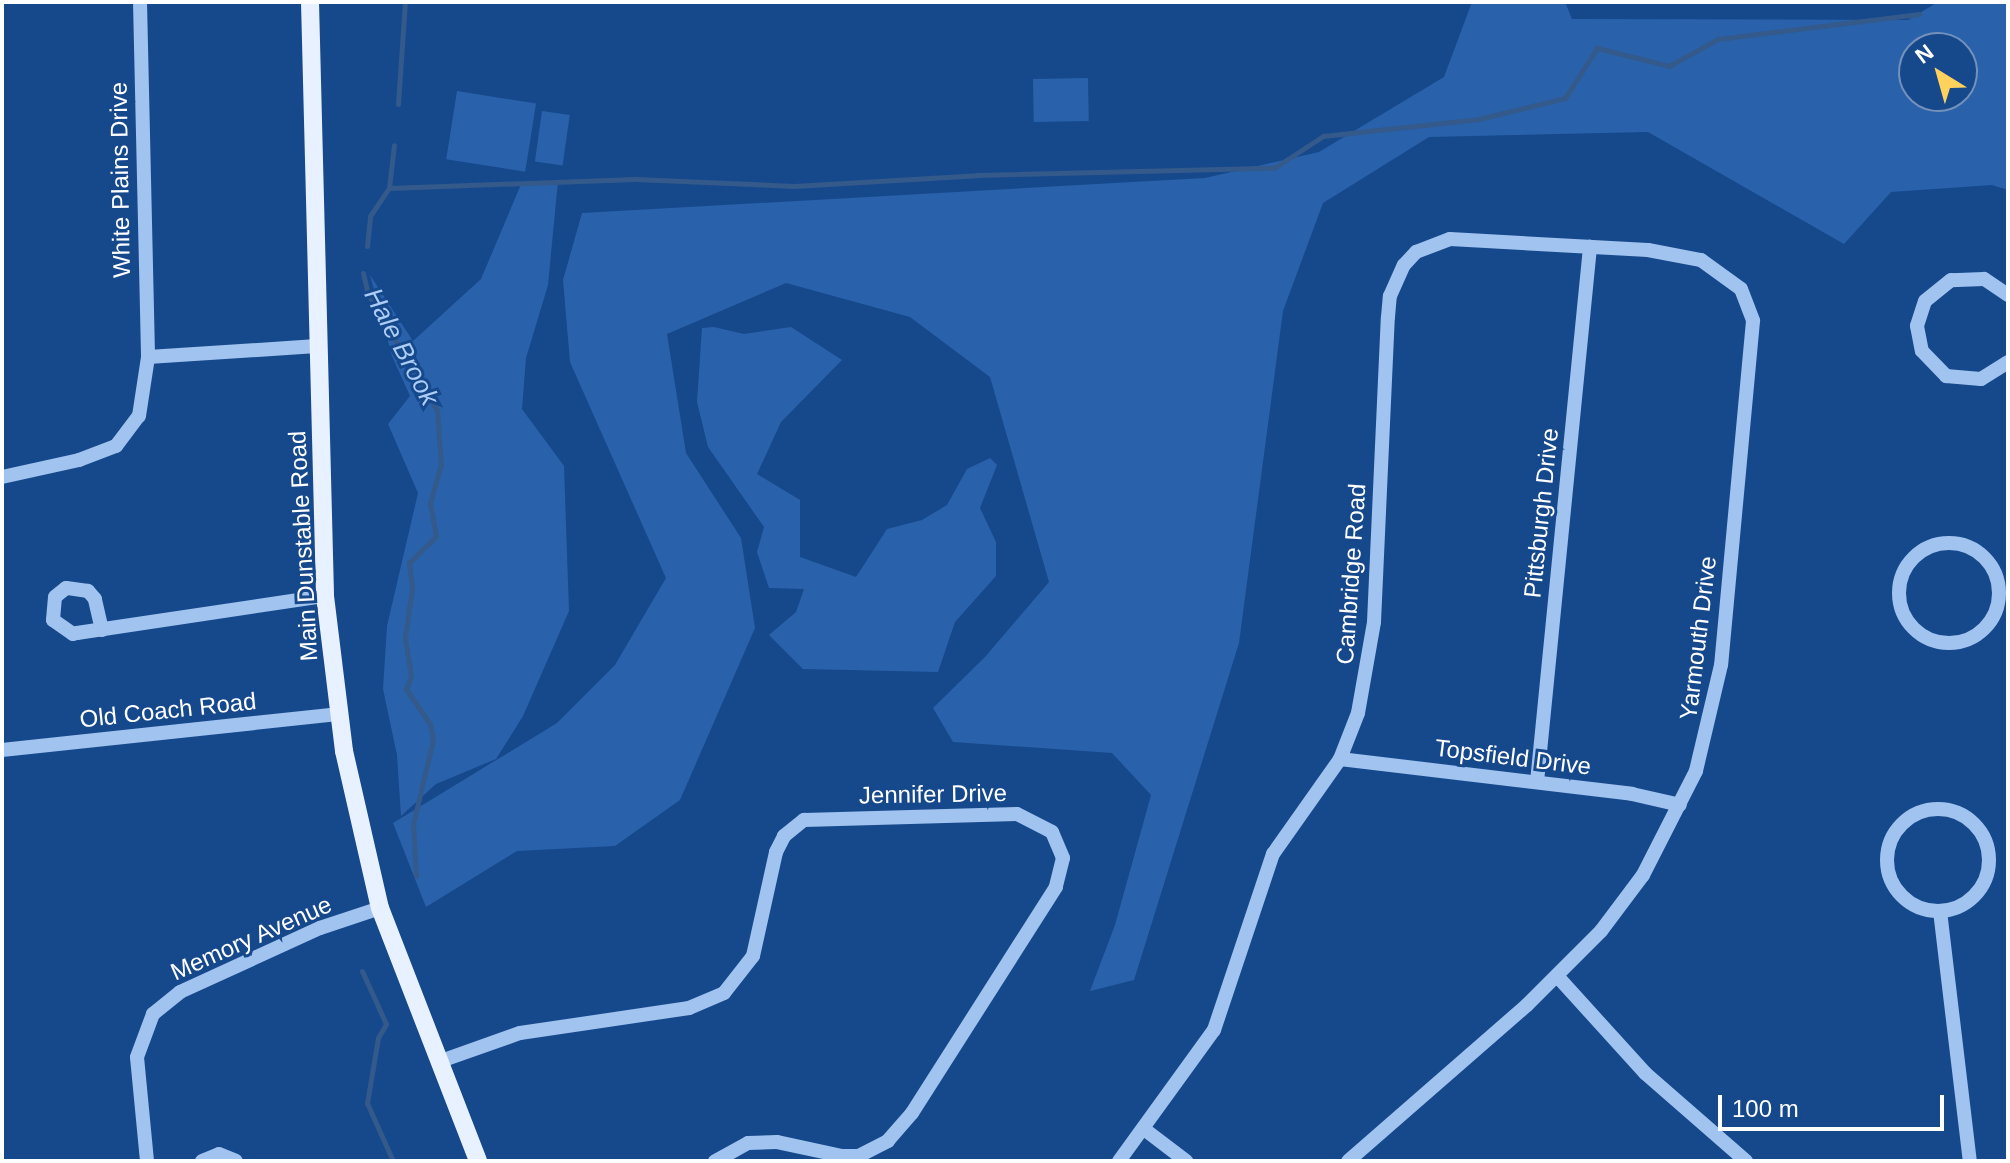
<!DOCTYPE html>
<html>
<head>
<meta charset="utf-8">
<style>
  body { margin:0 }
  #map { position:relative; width:2010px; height:1163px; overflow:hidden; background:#16488c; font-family:Arial,sans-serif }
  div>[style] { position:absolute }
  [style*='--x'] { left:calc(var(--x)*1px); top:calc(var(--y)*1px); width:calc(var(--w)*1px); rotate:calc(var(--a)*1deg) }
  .green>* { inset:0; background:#2962aa; transform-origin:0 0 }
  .stream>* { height:5px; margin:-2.5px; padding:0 2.5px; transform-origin:2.5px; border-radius:2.5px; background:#34598b }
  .minor>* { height:14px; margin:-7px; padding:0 7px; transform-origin:7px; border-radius:7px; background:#a0c3ef }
  .minor>.ring { margin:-7px; padding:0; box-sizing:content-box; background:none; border:14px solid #a0c3ef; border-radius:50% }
  .major>* { height:18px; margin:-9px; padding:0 9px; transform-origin:9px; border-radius:9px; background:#e8f1ff }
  span { translate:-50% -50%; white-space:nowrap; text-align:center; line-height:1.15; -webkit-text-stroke:6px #16488c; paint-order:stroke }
  .street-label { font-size:24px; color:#fff }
  .water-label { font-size:26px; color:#accdf6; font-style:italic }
  .frame { position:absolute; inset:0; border:4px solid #fff; pointer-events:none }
  .north { position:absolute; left:1898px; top:32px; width:80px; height:80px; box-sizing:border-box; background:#16488c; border:2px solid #7391ba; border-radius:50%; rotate:323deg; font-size:22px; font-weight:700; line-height:32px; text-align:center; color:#fff }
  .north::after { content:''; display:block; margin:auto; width:28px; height:36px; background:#ffd25e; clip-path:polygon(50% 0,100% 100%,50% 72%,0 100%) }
  .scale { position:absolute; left:1718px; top:1095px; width:226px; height:36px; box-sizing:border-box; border:4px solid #fff; border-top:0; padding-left:10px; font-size:24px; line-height:28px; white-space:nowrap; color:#fff; -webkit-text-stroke:6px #16488c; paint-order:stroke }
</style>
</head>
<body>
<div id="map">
  <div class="green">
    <div style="clip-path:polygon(evenodd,1472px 2px,1565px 2px,1572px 19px,1908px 20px,1938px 2px,2008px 2px,2008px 190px,1992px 185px,1891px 192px,1844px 244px,1648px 132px,1429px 137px,1323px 203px,1283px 311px,1239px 643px,1134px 980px,1090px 991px,1115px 925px,1151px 795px,1112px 753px,953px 742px,933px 708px,985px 657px,1049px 582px,990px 377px,910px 317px,786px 283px,667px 334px,686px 453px,741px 538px,755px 628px,680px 800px,615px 846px,517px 851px,426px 907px,393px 823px,557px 723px,615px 665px,666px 578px,570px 362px,563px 280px,582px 213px,1205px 178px,1319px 152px,1444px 77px,1472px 2px,1962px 48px,1962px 96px,1914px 96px,1914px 48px,1962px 48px)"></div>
    <div style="left:1088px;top:78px;width:43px;height:55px;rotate:89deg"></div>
    <div style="left:457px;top:91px;width:80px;height:69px;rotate:9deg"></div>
    <div style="left:542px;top:111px;width:28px;height:51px;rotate:8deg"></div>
    <div style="clip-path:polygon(558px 181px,548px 285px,526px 358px,522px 409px,564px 466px,569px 611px,523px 716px,496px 759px,436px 784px,401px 816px,397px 755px,383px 689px,387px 626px,418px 493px,388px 424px,410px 396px,392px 356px,370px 275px,413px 341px,481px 279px,522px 182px)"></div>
    <div style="clip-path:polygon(714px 327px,744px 334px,791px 327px,842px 360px,781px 422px,757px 474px,800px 500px,800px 557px,856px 577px,887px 529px,922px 520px,947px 505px,967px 469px,990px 458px,997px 465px,980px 508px,996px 542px,996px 576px,955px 622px,938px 672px,803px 669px,769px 635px,796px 612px,804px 589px,769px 588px,757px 552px,764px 527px,708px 447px,697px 402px,702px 328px)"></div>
  </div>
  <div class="stream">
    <div style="--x:398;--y:104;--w:102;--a:-86.1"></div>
    <div style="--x:389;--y:188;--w:246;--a:-2.1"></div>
    <div style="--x:635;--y:179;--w:159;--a:2.5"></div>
    <div style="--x:794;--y:186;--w:183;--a:-3.4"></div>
    <div style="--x:977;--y:175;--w:297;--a:-1.4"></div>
    <div style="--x:1274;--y:168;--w:59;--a:-33.1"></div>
    <div style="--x:1323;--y:136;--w:157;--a:-6.2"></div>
    <div style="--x:1479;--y:119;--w:89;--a:-13.7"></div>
    <div style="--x:1565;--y:98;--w:59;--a:-57.4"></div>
    <div style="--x:1597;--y:48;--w:74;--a:14"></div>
    <div style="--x:1669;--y:66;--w:56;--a:-28.9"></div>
    <div style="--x:1718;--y:39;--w:203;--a:-7.1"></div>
    <div style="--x:367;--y:246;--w:30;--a:-84"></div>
    <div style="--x:370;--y:216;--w:34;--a:-56"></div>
    <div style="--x:389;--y:188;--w:43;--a:-83.4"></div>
    <div style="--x:363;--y:273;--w:22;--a:77"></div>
    <div style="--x:368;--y:294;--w:135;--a:59.3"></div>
    <div style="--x:437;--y:410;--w:54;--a:85.8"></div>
    <div style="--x:441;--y:464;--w:41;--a:105.8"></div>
    <div style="--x:430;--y:503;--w:34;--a:80"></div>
    <div style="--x:436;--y:536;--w:38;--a:135"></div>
    <div style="--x:409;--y:563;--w:25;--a:83"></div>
    <div style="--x:412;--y:588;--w:50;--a:98"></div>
    <div style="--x:405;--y:638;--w:38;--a:81"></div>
    <div style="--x:411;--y:676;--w:14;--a:111"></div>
    <div style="--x:406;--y:689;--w:42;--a:55.6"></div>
    <div style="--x:430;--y:724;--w:16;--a:79"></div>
    <div style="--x:433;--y:740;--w:86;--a:103.4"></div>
    <div style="--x:413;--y:824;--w:52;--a:86.7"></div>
    <div style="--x:362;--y:971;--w:58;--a:65.6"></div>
    <div style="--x:386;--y:1024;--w:16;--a:120"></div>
    <div style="--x:378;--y:1038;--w:66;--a:99.6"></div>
    <div style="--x:367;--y:1103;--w:64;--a:65.9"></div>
  </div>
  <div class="minor">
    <div style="--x:140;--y:2;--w:355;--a:88.7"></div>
    <div style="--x:2008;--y:295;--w:29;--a:-146"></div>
    <div style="--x:1984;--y:279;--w:33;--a:178"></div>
    <div style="--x:1951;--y:280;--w:33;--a:141"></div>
    <div style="--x:1925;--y:301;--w:26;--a:108"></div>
    <div style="--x:1917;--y:326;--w:25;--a:79"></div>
    <div style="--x:1922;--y:351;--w:35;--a:46"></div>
    <div style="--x:1946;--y:376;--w:35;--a:5"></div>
    <div style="--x:1981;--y:379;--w:32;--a:-32"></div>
    <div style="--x:2;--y:477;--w:79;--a:-12.4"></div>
    <div style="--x:79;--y:460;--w:40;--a:-21"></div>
    <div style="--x:116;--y:446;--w:38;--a:-53"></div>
    <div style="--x:139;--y:416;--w:60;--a:-81.3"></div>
    <div style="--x:148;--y:357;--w:169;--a:-3.7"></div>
    <div class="ring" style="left:1899px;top:543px;width:86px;height:86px"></div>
    <div style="--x:102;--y:630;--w:32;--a:-103"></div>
    <div style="--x:95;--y:599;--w:11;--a:-131"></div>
    <div style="--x:88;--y:591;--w:22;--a:-172"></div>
    <div style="--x:66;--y:588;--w:14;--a:141"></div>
    <div style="--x:55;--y:597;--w:23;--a:95"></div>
    <div style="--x:53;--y:620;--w:24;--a:35"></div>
    <div style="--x:73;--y:634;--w:4;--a:-14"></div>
    <div style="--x:77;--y:633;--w:251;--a:-8.5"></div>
    <div style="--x:2;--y:750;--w:340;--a:-6.1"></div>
    <div style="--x:1340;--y:759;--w:294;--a:6.8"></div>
    <div style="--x:1632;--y:794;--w:49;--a:12.9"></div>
    <div style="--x:1537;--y:782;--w:538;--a:-84.34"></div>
    <div class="ring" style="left:1887px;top:809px;width:88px;height:88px"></div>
    <div style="--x:1940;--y:911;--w:252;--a:83.2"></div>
    <div style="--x:1558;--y:977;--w:130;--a:47.8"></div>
    <div style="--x:1645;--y:1073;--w:134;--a:41.1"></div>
    <div style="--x:438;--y:1062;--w:87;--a:-19.5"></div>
    <div style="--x:520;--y:1033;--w:171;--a:-8.4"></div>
    <div style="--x:689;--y:1008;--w:38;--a:-23"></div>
    <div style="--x:724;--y:993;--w:47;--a:-51.9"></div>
    <div style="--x:753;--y:956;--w:107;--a:-77.5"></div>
    <div style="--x:776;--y:852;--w:18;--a:-63"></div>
    <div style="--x:784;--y:836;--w:26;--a:-39"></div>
    <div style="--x:804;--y:820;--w:213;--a:-1.6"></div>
    <div style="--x:1017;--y:814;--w:39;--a:27"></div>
    <div style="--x:1052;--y:832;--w:28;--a:67"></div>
    <div style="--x:1063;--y:858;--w:30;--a:104"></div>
    <div style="--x:1056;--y:887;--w:268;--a:122.5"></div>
    <div style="--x:912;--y:1113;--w:37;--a:131"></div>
    <div style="--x:888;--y:1141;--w:33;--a:153"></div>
    <div style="--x:859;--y:1156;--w:17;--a:180"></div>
    <div style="--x:842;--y:1156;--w:66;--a:-167.8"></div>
    <div style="--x:777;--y:1142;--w:29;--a:178"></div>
    <div style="--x:748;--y:1143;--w:38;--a:151"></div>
    <div style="--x:1144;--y:1129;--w:53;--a:37.3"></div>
    <div style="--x:147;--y:1161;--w:104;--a:-95.5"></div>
    <div style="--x:137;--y:1057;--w:46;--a:-69.6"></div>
    <div style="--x:153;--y:1014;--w:35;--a:-39"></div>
    <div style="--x:180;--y:992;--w:154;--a:-24.6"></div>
    <div style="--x:320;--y:928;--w:63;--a:-18.4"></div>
    <div style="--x:202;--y:1161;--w:18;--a:-22"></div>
    <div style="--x:219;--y:1154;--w:18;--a:22"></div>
    <div style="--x:1119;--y:1161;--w:162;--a:-54.1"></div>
    <div style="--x:1214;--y:1030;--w:186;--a:-71.5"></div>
    <div style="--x:1273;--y:854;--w:116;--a:-54.8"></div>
    <div style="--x:1340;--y:759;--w:49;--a:-68.6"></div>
    <div style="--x:1358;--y:713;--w:92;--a:-80"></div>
    <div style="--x:1374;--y:622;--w:305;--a:-87.4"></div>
    <div style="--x:1388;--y:317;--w:21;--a:-85"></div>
    <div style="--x:1390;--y:296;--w:34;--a:-66"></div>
    <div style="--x:1404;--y:265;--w:18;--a:-47"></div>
    <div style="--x:1416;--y:252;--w:36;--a:-21"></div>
    <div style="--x:1450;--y:239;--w:198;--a:3.2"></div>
    <div style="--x:1648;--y:250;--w:54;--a:10.7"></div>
    <div style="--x:1701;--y:260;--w:49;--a:35.9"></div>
    <div style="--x:1741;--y:289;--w:34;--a:69"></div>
    <div style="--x:1753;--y:321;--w:345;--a:95.3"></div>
    <div style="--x:1721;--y:665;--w:109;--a:103.3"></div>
    <div style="--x:1696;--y:771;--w:117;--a:117"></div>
    <div style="--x:1643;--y:875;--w:70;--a:126.9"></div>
    <div style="--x:1601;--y:931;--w:105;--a:135"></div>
    <div style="--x:1527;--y:1005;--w:237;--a:138.9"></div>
  </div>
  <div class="major">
    <div style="--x:310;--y:2;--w:594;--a:88.55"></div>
    <div style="--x:325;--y:596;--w:156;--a:83"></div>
    <div style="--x:344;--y:751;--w:161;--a:77.1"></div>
    <div style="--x:380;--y:908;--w:271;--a:68.8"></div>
  </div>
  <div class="street-label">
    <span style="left:120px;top:180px;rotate:-91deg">White Plains Drive</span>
    <span style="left:1541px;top:513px;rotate:-84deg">Pittsburgh Drive</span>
    <span style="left:303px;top:546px;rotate:-93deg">Main Dunstable Road</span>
    <span style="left:1351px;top:574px;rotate:-86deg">Cambridge Road</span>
    <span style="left:1698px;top:638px;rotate:-83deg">Yarmouth Drive</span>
    <span style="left:168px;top:710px;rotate:-6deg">Old Coach Road</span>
    <span style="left:1513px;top:757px;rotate:7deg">Topsfield Drive</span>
    <span style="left:933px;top:794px;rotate:-1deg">Jennifer Drive</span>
    <span style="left:251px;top:938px;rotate:-24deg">Memory Avenue</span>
  </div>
  <div class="water-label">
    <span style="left:401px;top:347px;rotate:62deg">Hale Brook</span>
  </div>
  <div class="frame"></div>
  <div class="north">N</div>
  <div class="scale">100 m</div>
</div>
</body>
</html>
